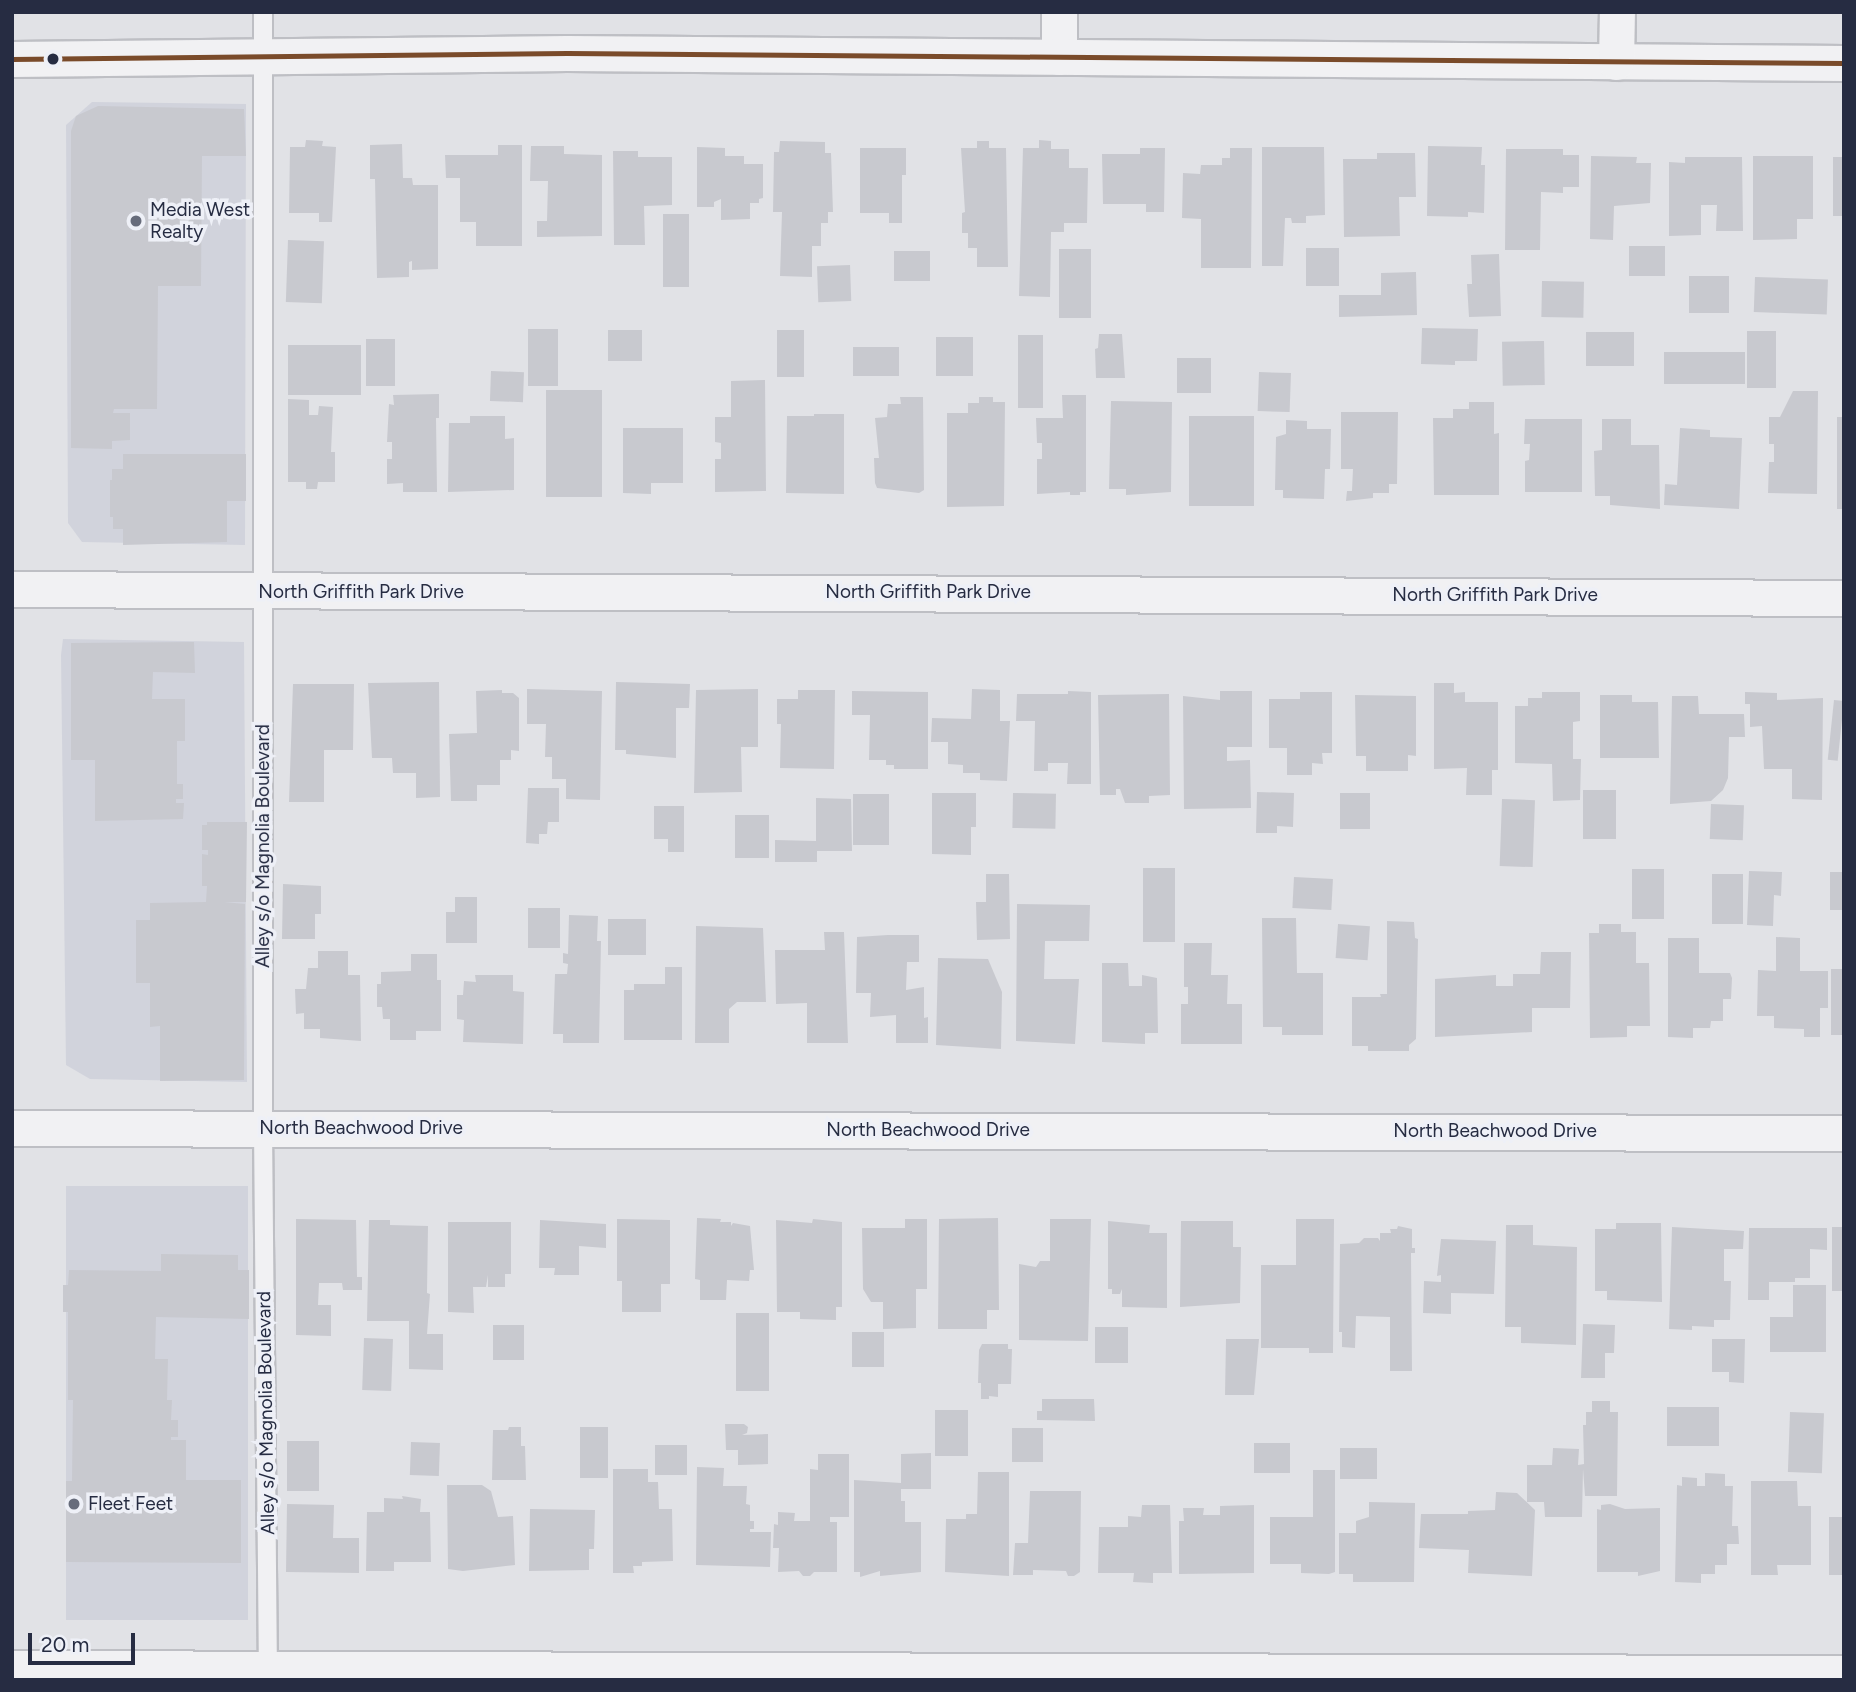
<!DOCTYPE html>
<html>
<head>
<meta charset="utf-8">
<style>
  body { margin:0 }
  #map { position:relative; width:1856px; height:1692px; overflow:hidden; background:#e1e2e6; font-family:Figtree,sans-serif }
  div>[style] { position:absolute }
  [style*='--x'] { left:calc(var(--x)*1px); top:calc(var(--y)*1px); width:calc(var(--w)*1px); rotate:calc(var(--a)*1deg) }
  .built>* { inset:0; background:#d1d3dc; transform-origin:0 0 }
  .building>* { inset:0; background:#c8c9cf; transform-origin:0 0 }
  .roads { filter:drop-shadow(2px 0 #bebfc4) drop-shadow(-2px 0 #bebfc4) drop-shadow(0 2px #bebfc4) drop-shadow(0 -2px #bebfc4) }
  .service>* { height:18px; margin:-9px; padding:0 9px; transform-origin:9px; border-radius:9px; background:#f1f1f3 }
  .minor>* { height:35px; margin:-17.5px; padding:0 17.5px; transform-origin:17.5px; border-radius:17.5px; background:#f1f1f3 }
  .bus-1>* { height:5px; margin:-2.5px; padding:0 2.5px; transform-origin:2.5px; border-radius:2.5px; background:#7a4b2a }
  .dots>* { width:19px; height:19px; translate:-50% -50%; box-sizing:border-box; border:4px solid #eef0f7; border-radius:50% }
  span { translate:-50% -50%; white-space:nowrap; text-align:center; line-height:1.15; -webkit-text-stroke:7px #eef0f7; paint-order:stroke }
  .poi-label { font-size:19px; color:#262c42 }
  .left { translate:0 -50%; text-align:left }
  .street-label { font-size:19px; color:#262c42 }
  .frame { position:absolute; inset:0; border:14px solid #262c42; pointer-events:none }
  .scale { position:absolute; left:28px; top:1633px; width:107px; height:32px; box-sizing:border-box; border:4px solid #262c42; border-top:0; padding-left:9px; font-size:21px; line-height:24px; white-space:nowrap; color:#262c42; -webkit-text-stroke:5px #eef0f7; paint-order:stroke }
</style>
</head>
<body>
<div id="map">
  <div class="built">
    <div style="clip-path:polygon(92px 102px,246px 104px,245px 545px,82px 542px,68px 523px,66px 125px)"></div>
    <div style="clip-path:polygon(63px 639px,244px 642px,247px 1082px,90px 1079px,66px 1065px,61px 655px)"></div>
    <div style="left:248px;top:1186px;width:434px;height:182px;rotate:90deg"></div>
  </div>
  <div class="building">
    <div style="clip-path:polygon(98px 106px,244px 109px,246px 156px,202px 156px,201px 286px,158px 286px,157px 409px,114px 409px,113px 413px,130px 413px,130px 440px,112px 441px,112px 449px,71px 448px,71px 131px,76px 116px)"></div>
    <div style="clip-path:polygon(306px 140px,323px 141px,322px 146px,336px 147px,332px 222px,319px 222px,319px 213px,289px 213px,290px 147px,305px 147px)"></div>
    <div style="clip-path:polygon(1039px 140px,1051px 141px,1051px 149px,1069px 149px,1069px 168px,1088px 168px,1087px 223px,1064px 223px,1064px 232px,1051px 232px,1050px 297px,1019px 296px,1023px 148px,1039px 148px)"></div>
    <div style="clip-path:polygon(780px 141px,825px 142px,825px 153px,831px 153px,833px 212px,828px 212px,828px 223px,821px 223px,821px 246px,812px 246px,812px 277px,780px 276px,782px 212px,773px 212px,774px 152px,779px 152px)"></div>
    <div style="clip-path:polygon(977px 141px,989px 141px,989px 148px,1006px 148px,1008px 267px,977px 267px,977px 248px,968px 248px,968px 233px,962px 233px,962px 213px,965px 212px,961px 148px,977px 148px)"></div>
    <div style="clip-path:polygon(402px 144px,403px 178px,412px 178px,413px 185px,438px 185px,438px 269px,412px 270px,412px 261px,409px 262px,409px 277px,377px 278px,375px 179px,370px 179px,370px 145px)"></div>
    <div style="clip-path:polygon(498px 145px,522px 145px,522px 246px,476px 246px,476px 222px,460px 222px,460px 178px,446px 178px,445px 155px,498px 155px)"></div>
    <div style="clip-path:polygon(531px 146px,564px 146px,564px 154px,602px 155px,602px 236px,537px 237px,537px 221px,547px 221px,548px 181px,530px 181px)"></div>
    <div style="clip-path:polygon(1428px 146px,1482px 147px,1481px 165px,1485px 165px,1484px 213px,1468px 212px,1468px 217px,1427px 216px)"></div>
    <div style="clip-path:polygon(697px 147px,725px 148px,725px 156px,744px 156px,744px 164px,763px 164px,763px 198px,759px 199px,759px 203px,750px 203px,750px 219px,721px 220px,721px 199px,714px 202px,714px 207px,697px 207px)"></div>
    <div style="clip-path:polygon(1262px 147px,1324px 147px,1325px 215px,1306px 216px,1306px 223px,1292px 223px,1291px 218px,1285px 218px,1283px 266px,1262px 266px)"></div>
    <div style="clip-path:polygon(860px 148px,906px 148px,906px 175px,902px 175px,902px 223px,889px 223px,889px 213px,860px 213px)"></div>
    <div style="clip-path:polygon(1140px 148px,1165px 148px,1164px 212px,1146px 212px,1146px 204px,1103px 204px,1102px 154px,1140px 154px)"></div>
    <div style="clip-path:polygon(1230px 148px,1252px 148px,1251px 268px,1201px 268px,1201px 219px,1182px 218px,1183px 173px,1200px 174px,1201px 165px,1222px 165px,1222px 158px,1230px 158px)"></div>
    <div style="clip-path:polygon(1506px 149px,1563px 149px,1563px 155px,1579px 155px,1579px 187px,1563px 187px,1563px 193px,1541px 192px,1540px 250px,1505px 250px)"></div>
    <div style="clip-path:polygon(613px 151px,638px 151px,638px 157px,672px 157px,672px 205px,644px 206px,645px 245px,614px 245px)"></div>
    <div style="clip-path:polygon(1377px 153px,1415px 153px,1416px 197px,1399px 197px,1400px 236px,1344px 237px,1343px 159px,1377px 159px)"></div>
    <div style="clip-path:polygon(1591px 156px,1637px 157px,1636px 163px,1651px 163px,1650px 203px,1614px 206px,1613px 240px,1590px 239px)"></div>
    <div style="clip-path:polygon(1753px 156px,1813px 156px,1813px 219px,1797px 219px,1797px 239px,1753px 240px)"></div>
    <div style="clip-path:polygon(1685px 157px,1742px 157px,1743px 231px,1716px 231px,1717px 205px,1701px 205px,1701px 235px,1669px 236px,1669px 162px,1685px 163px)"></div>
    <div style="left:1833px;top:157px;width:11px;height:59px"></div>
    <div style="left:663px;top:214px;width:26px;height:73px"></div>
    <div style="left:288px;top:240px;width:36px;height:62px;rotate:2deg"></div>
    <div style="left:1629px;top:246px;width:36px;height:30px"></div>
    <div style="left:1306px;top:248px;width:33px;height:38px"></div>
    <div style="left:1059px;top:249px;width:32px;height:69px"></div>
    <div style="left:894px;top:251px;width:36px;height:30px"></div>
    <div style="clip-path:polygon(1499px 254px,1501px 316px,1469px 317px,1467px 284px,1472px 284px,1471px 255px)"></div>
    <div style="left:850px;top:265px;width:36px;height:33px;rotate:88deg"></div>
    <div style="clip-path:polygon(1416px 272px,1417px 315px,1339px 317px,1339px 295px,1381px 295px,1381px 273px)"></div>
    <div style="left:1689px;top:276px;width:40px;height:37px"></div>
    <div style="left:1755px;top:277px;width:73px;height:35px;rotate:2deg"></div>
    <div style="left:1542px;top:281px;width:42px;height:36px;rotate:1deg"></div>
    <div style="clip-path:polygon(1422px 328px,1478px 329px,1477px 361px,1455px 361px,1455px 365px,1421px 364px)"></div>
    <div style="left:528px;top:329px;width:30px;height:57px"></div>
    <div style="left:608px;top:330px;width:34px;height:31px"></div>
    <div style="left:777px;top:330px;width:27px;height:47px"></div>
    <div style="left:1747px;top:331px;width:29px;height:57px"></div>
    <div style="left:1586px;top:332px;width:48px;height:34px"></div>
    <div style="clip-path:polygon(1099px 334px,1122px 334px,1125px 378px,1096px 378px,1095px 349px,1098px 348px)"></div>
    <div style="left:1018px;top:335px;width:25px;height:73px"></div>
    <div style="left:936px;top:337px;width:37px;height:39px"></div>
    <div style="left:366px;top:339px;width:29px;height:47px"></div>
    <div style="left:1544px;top:341px;width:44px;height:42px;rotate:89deg"></div>
    <div style="left:361px;top:345px;width:50px;height:73px;rotate:90deg"></div>
    <div style="left:853px;top:347px;width:46px;height:29px"></div>
    <div style="left:1745px;top:352px;width:32px;height:81px;rotate:90deg"></div>
    <div style="left:1211px;top:358px;width:35px;height:34px;rotate:90deg"></div>
    <div style="left:491px;top:371px;width:33px;height:30px;rotate:2deg"></div>
    <div style="left:1259px;top:372px;width:32px;height:39px;rotate:2deg"></div>
    <div style="clip-path:polygon(765px 380px,766px 491px,715px 492px,715px 459px,721px 459px,721px 443px,715px 442px,715px 417px,731px 417px,731px 381px)"></div>
    <div style="left:546px;top:390px;width:56px;height:107px"></div>
    <div style="clip-path:polygon(1793px 391px,1818px 391px,1817px 494px,1768px 493px,1769px 462px,1774px 462px,1774px 444px,1769px 444px,1769px 417px,1780px 417px)"></div>
    <div style="clip-path:polygon(439px 394px,439px 418px,436px 418px,437px 492px,403px 492px,403px 483px,387px 484px,387px 459px,392px 459px,392px 442px,387px 442px,389px 404px,394px 405px,393px 395px)"></div>
    <div style="clip-path:polygon(1062px 395px,1086px 395px,1086px 492px,1080px 492px,1080px 495px,1070px 495px,1070px 492px,1037px 494px,1037px 459px,1042px 459px,1042px 443px,1037px 443px,1036px 418px,1063px 418px)"></div>
    <div style="clip-path:polygon(900px 397px,923px 397px,924px 490px,919px 493px,877px 488px,875px 483px,874px 458px,879px 458px,875px 418px,887px 417px,888px 404px,901px 404px)"></div>
    <div style="clip-path:polygon(979px 397px,993px 397px,993px 402px,1005px 402px,1004px 506px,947px 507px,947px 413px,968px 413px,968px 403px,979px 403px)"></div>
    <div style="clip-path:polygon(288px 399px,309px 400px,309px 415px,318px 415px,319px 406px,333px 407px,331px 452px,335px 452px,335px 482px,318px 482px,317px 489px,306px 489px,306px 482px,288px 482px)"></div>
    <div style="clip-path:polygon(1111px 401px,1172px 402px,1171px 492px,1126px 495px,1126px 489px,1109px 489px)"></div>
    <div style="clip-path:polygon(1469px 402px,1494px 402px,1494px 434px,1499px 433px,1499px 495px,1434px 495px,1433px 418px,1453px 418px,1453px 409px,1469px 409px)"></div>
    <div style="clip-path:polygon(1341px 412px,1398px 412px,1397px 484px,1389px 484px,1389px 493px,1373px 493px,1373px 498px,1346px 501px,1347px 491px,1352px 491px,1353px 469px,1341px 469px)"></div>
    <div style="clip-path:polygon(814px 414px,844px 414px,844px 494px,786px 493px,787px 416px,814px 416px)"></div>
    <div style="clip-path:polygon(470px 416px,505px 416px,505px 439px,514px 438px,514px 490px,448px 492px,449px 423px,470px 423px)"></div>
    <div style="left:1189px;top:416px;width:65px;height:90px"></div>
    <div style="left:1837px;top:417px;width:7px;height:92px"></div>
    <div style="clip-path:polygon(1525px 419px,1582px 419px,1582px 492px,1525px 492px,1525px 461px,1529px 460px,1530px 444px,1524px 444px)"></div>
    <div style="clip-path:polygon(1602px 419px,1631px 419px,1631px 445px,1659px 445px,1660px 509px,1610px 505px,1610px 496px,1595px 496px,1594px 451px,1602px 450px)"></div>
    <div style="clip-path:polygon(1286px 420px,1307px 421px,1307px 429px,1331px 429px,1330px 469px,1325px 469px,1324px 499px,1283px 498px,1283px 490px,1275px 490px,1276px 437px,1286px 434px)"></div>
    <div style="clip-path:polygon(623px 428px,683px 428px,683px 483px,651px 483px,651px 494px,623px 493px)"></div>
    <div style="clip-path:polygon(1680px 428px,1710px 430px,1710px 437px,1742px 438px,1739px 509px,1664px 505px,1665px 484px,1677px 485px)"></div>
    <div style="clip-path:polygon(123px 454px,246px 454px,246px 501px,227px 501px,227px 542px,123px 545px,123px 529px,113px 529px,113px 517px,110px 517px,110px 480px,112px 480px,112px 469px,123px 469px)"></div>
    <div style="clip-path:polygon(194px 642px,195px 673px,153px 672px,152px 699px,185px 699px,185px 741px,177px 741px,177px 784px,183px 784px,183px 799px,176px 799px,176px 803px,184px 803px,183px 819px,95px 821px,95px 760px,71px 760px,71px 643px)"></div>
    <div style="clip-path:polygon(439px 682px,440px 797px,416px 798px,416px 773px,393px 773px,392px 758px,372px 758px,368px 683px)"></div>
    <div style="clip-path:polygon(616px 682px,690px 684px,689px 708px,676px 708px,676px 758px,626px 754px,626px 750px,615px 750px)"></div>
    <div style="clip-path:polygon(1434px 683px,1454px 683px,1454px 693px,1465px 692px,1465px 702px,1498px 702px,1498px 770px,1492px 770px,1492px 795px,1466px 795px,1467px 768px,1434px 769px)"></div>
    <div style="clip-path:polygon(293px 684px,354px 684px,353px 750px,324px 750px,324px 802px,289px 802px)"></div>
    <div style="clip-path:polygon(527px 689px,602px 691px,600px 800px,566px 799px,566px 779px,552px 779px,552px 757px,545px 757px,546px 724px,527px 724px)"></div>
    <div style="clip-path:polygon(758px 689px,758px 747px,741px 747px,742px 792px,694px 793px,696px 690px)"></div>
    <div style="clip-path:polygon(972px 689px,1000px 690px,1000px 721px,1010px 721px,1007px 781px,980px 780px,980px 773px,963px 773px,963px 765px,948px 764px,948px 742px,931px 742px,932px 718px,971px 719px)"></div>
    <div style="clip-path:polygon(502px 690px,502px 693px,513px 693px,519px 698px,519px 751px,511px 750px,511px 760px,500px 760px,500px 785px,477px 785px,477px 801px,451px 801px,449px 734px,477px 733px,476px 691px)"></div>
    <div style="clip-path:polygon(798px 690px,835px 690px,834px 769px,780px 768px,781px 724px,777px 724px,777px 699px,798px 699px)"></div>
    <div style="clip-path:polygon(852px 691px,928px 692px,928px 769px,894px 769px,894px 765px,886px 765px,886px 760px,869px 760px,870px 715px,852px 715px)"></div>
    <div style="clip-path:polygon(1068px 691px,1091px 692px,1091px 784px,1067px 784px,1068px 763px,1048px 763px,1048px 771px,1034px 771px,1035px 721px,1016px 721px,1017px 694px,1068px 694px)"></div>
    <div style="clip-path:polygon(1220px 691px,1252px 691px,1252px 747px,1227px 747px,1227px 761px,1250px 760px,1251px 808px,1184px 809px,1183px 696px,1220px 700px)"></div>
    <div style="clip-path:polygon(1300px 692px,1332px 692px,1332px 753px,1322px 753px,1323px 764px,1312px 763px,1312px 775px,1287px 775px,1287px 748px,1269px 748px,1269px 699px,1300px 699px)"></div>
    <div style="clip-path:polygon(1542px 692px,1580px 692px,1580px 721px,1573px 722px,1573px 759px,1581px 759px,1580px 800px,1553px 801px,1552px 764px,1515px 763px,1515px 706px,1528px 706px,1528px 698px,1542px 698px)"></div>
    <div style="clip-path:polygon(1745px 692px,1777px 693px,1777px 700px,1823px 698px,1822px 800px,1792px 799px,1792px 769px,1764px 769px,1762px 726px,1750px 727px,1750px 704px,1745px 704px)"></div>
    <div style="clip-path:polygon(1169px 694px,1170px 795px,1149px 796px,1149px 803px,1125px 803px,1120px 789px,1116px 789px,1116px 795px,1100px 795px,1098px 695px)"></div>
    <div style="clip-path:polygon(1355px 695px,1416px 696px,1416px 756px,1408px 755px,1408px 771px,1366px 771px,1366px 756px,1356px 756px)"></div>
    <div style="clip-path:polygon(1600px 695px,1632px 695px,1632px 702px,1658px 702px,1659px 758px,1600px 758px)"></div>
    <div style="clip-path:polygon(1672px 696px,1698px 696px,1699px 714px,1744px 714px,1745px 737px,1729px 737px,1728px 778px,1723px 790px,1711px 801px,1670px 804px)"></div>
    <div style="left:1834px;top:700px;width:10px;height:60px;rotate:6deg"></div>
    <div style="clip-path:polygon(528px 788px,559px 788px,559px 822px,548px 822px,547px 834px,539px 834px,539px 844px,526px 843px)"></div>
    <div style="left:1583px;top:790px;width:33px;height:49px"></div>
    <div style="clip-path:polygon(1257px 792px,1294px 793px,1293px 827px,1277px 826px,1277px 833px,1256px 833px)"></div>
    <div style="clip-path:polygon(932px 793px,976px 793px,976px 827px,971px 827px,971px 855px,932px 854px)"></div>
    <div style="left:1013px;top:793px;width:43px;height:35px;rotate:1deg"></div>
    <div style="left:1340px;top:793px;width:30px;height:36px"></div>
    <div style="left:853px;top:794px;width:36px;height:51px"></div>
    <div style="clip-path:polygon(816px 798px,851px 799px,852px 851px,817px 851px,817px 862px,775px 862px,775px 840px,816px 841px)"></div>
    <div style="left:1502px;top:799px;width:33px;height:67px;rotate:2deg"></div>
    <div style="left:1711px;top:804px;width:33px;height:35px;rotate:2deg"></div>
    <div style="clip-path:polygon(654px 806px,684px 806px,684px 852px,668px 852px,668px 839px,654px 839px)"></div>
    <div style="left:735px;top:815px;width:34px;height:43px"></div>
    <div style="clip-path:polygon(207px 822px,247px 822px,246px 902px,224px 902px,245px 904px,244px 1080px,160px 1081px,160px 1026px,150px 1027px,150px 983px,136px 983px,136px 920px,150px 920px,150px 903px,206px 902px,207px 886px,202px 886px,202px 854px,208px 855px,208px 850px,202px 850px,202px 825px,207px 825px)"></div>
    <div style="left:1143px;top:868px;width:32px;height:74px"></div>
    <div style="left:1632px;top:869px;width:32px;height:50px"></div>
    <div style="clip-path:polygon(1749px 871px,1782px 872px,1781px 896px,1774px 895px,1773px 926px,1747px 925px)"></div>
    <div style="left:1830px;top:872px;width:14px;height:38px"></div>
    <div style="clip-path:polygon(986px 874px,1009px 874px,1010px 939px,977px 940px,976px 902px,986px 902px)"></div>
    <div style="left:1712px;top:874px;width:31px;height:50px"></div>
    <div style="left:1294px;top:877px;width:39px;height:31px;rotate:3deg"></div>
    <div style="clip-path:polygon(283px 884px,321px 886px,321px 914px,315px 914px,315px 939px,282px 939px)"></div>
    <div style="clip-path:polygon(455px 897px,477px 897px,477px 943px,446px 943px,446px 912px,455px 912px)"></div>
    <div style="clip-path:polygon(1017px 904px,1090px 905px,1089px 941px,1045px 941px,1044px 979px,1079px 979px,1075px 1044px,1016px 1041px)"></div>
    <div style="left:528px;top:908px;width:32px;height:40px"></div>
    <div style="clip-path:polygon(569px 915px,598px 916px,597px 941px,601px 941px,599px 1043px,563px 1043px,563px 1034px,553px 1034px,555px 974px,567px 974px,568px 964px,563px 963px,563px 953px,568px 954px)"></div>
    <div style="clip-path:polygon(1262px 918px,1296px 918px,1297px 973px,1323px 973px,1323px 1035px,1282px 1035px,1282px 1027px,1263px 1027px)"></div>
    <div style="left:608px;top:919px;width:38px;height:36px"></div>
    <div style="clip-path:polygon(1387px 921px,1414px 922px,1415px 938px,1418px 939px,1416px 1039px,1409px 1045px,1409px 1051px,1368px 1051px,1368px 1046px,1352px 1046px,1352px 997px,1381px 997px,1380px 994px,1387px 994px)"></div>
    <div style="left:1338px;top:924px;width:32px;height:34px;rotate:4deg"></div>
    <div style="clip-path:polygon(1599px 924px,1621px 924px,1621px 932px,1636px 932px,1636px 963px,1649px 963px,1650px 1026px,1627px 1026px,1627px 1037px,1590px 1038px,1589px 933px,1599px 933px)"></div>
    <div style="clip-path:polygon(696px 926px,763px 928px,766px 1002px,737px 1002px,729px 1009px,729px 1043px,695px 1043px)"></div>
    <div style="clip-path:polygon(824px 932px,844px 932px,848px 1043px,807px 1043px,807px 1003px,776px 1004px,775px 950px,825px 950px)"></div>
    <div style="clip-path:polygon(888px 935px,919px 935px,919px 962px,907px 962px,906px 990px,924px 987px,924px 1018px,928px 1017px,928px 1043px,896px 1043px,896px 1015px,870px 1017px,871px 993px,856px 993px,857px 937px)"></div>
    <div style="clip-path:polygon(1776px 937px,1800px 938px,1800px 971px,1828px 971px,1828px 1008px,1820px 1008px,1820px 1037px,1804px 1037px,1804px 1029px,1774px 1028px,1774px 1016px,1757px 1016px,1758px 970px,1776px 971px)"></div>
    <div style="clip-path:polygon(1668px 938px,1699px 938px,1699px 973px,1730px 973px,1732px 978px,1731px 999px,1723px 999px,1723px 1021px,1711px 1021px,1710px 1028px,1693px 1028px,1693px 1038px,1668px 1037px)"></div>
    <div style="clip-path:polygon(1184px 943px,1212px 943px,1211px 975px,1228px 975px,1227px 1004px,1242px 1004px,1242px 1044px,1181px 1044px,1181px 1004px,1188px 1004px,1188px 987px,1184px 987px)"></div>
    <div style="clip-path:polygon(318px 951px,348px 951px,348px 975px,360px 975px,361px 1041px,320px 1038px,320px 1029px,304px 1029px,304px 1013px,296px 1014px,295px 989px,306px 989px,308px 968px,318px 968px)"></div>
    <div style="clip-path:polygon(1541px 952px,1571px 952px,1570px 1008px,1532px 1008px,1532px 1032px,1435px 1037px,1435px 979px,1496px 975px,1496px 986px,1513px 986px,1513px 974px,1540px 974px)"></div>
    <div style="clip-path:polygon(411px 954px,437px 954px,437px 980px,441px 980px,441px 1031px,416px 1031px,416px 1040px,390px 1040px,390px 1019px,383px 1019px,382px 1007px,377px 1007px,377px 984px,381px 984px,381px 972px,411px 971px)"></div>
    <div style="clip-path:polygon(938px 958px,988px 959px,1002px 992px,1001px 1049px,936px 1045px)"></div>
    <div style="clip-path:polygon(1102px 963px,1128px 963px,1129px 986px,1142px 986px,1142px 975px,1157px 978px,1158px 1033px,1145px 1033px,1145px 1044px,1102px 1042px)"></div>
    <div style="clip-path:polygon(665px 967px,682px 967px,682px 1040px,624px 1040px,624px 990px,634px 990px,634px 984px,665px 984px)"></div>
    <div style="left:1831px;top:969px;width:13px;height:66px"></div>
    <div style="clip-path:polygon(475px 975px,513px 975px,513px 991px,524px 992px,523px 1044px,463px 1042px,464px 1020px,457px 1019px,457px 995px,463px 995px,464px 981px,476px 982px)"></div>
    <div style="clip-path:polygon(697px 1218px,721px 1219px,720px 1222px,731px 1222px,731px 1226px,733px 1223px,750px 1226px,754px 1270px,750px 1270px,749px 1281px,727px 1280px,726px 1300px,700px 1300px,700px 1280px,695px 1279px)"></div>
    <div style="clip-path:polygon(998px 1218px,999px 1310px,987px 1310px,987px 1329px,938px 1329px,939px 1219px)"></div>
    <div style="clip-path:polygon(296px 1219px,356px 1220px,357px 1277px,362px 1277px,362px 1290px,343px 1290px,342px 1283px,319px 1283px,318px 1305px,331px 1305px,331px 1336px,296px 1335px)"></div>
    <div style="clip-path:polygon(617px 1219px,670px 1220px,670px 1284px,661px 1284px,661px 1312px,622px 1312px,622px 1281px,617px 1281px)"></div>
    <div style="clip-path:polygon(813px 1219px,842px 1222px,842px 1307px,836px 1307px,836px 1320px,800px 1319px,800px 1312px,777px 1312px,776px 1220px,812px 1223px)"></div>
    <div style="clip-path:polygon(905px 1219px,927px 1219px,927px 1289px,916px 1289px,916px 1328px,883px 1329px,883px 1302px,871px 1302px,863px 1289px,862px 1228px,905px 1228px)"></div>
    <div style="clip-path:polygon(1050px 1219px,1091px 1219px,1088px 1341px,1019px 1340px,1019px 1264px,1036px 1267px,1040px 1261px,1050px 1261px)"></div>
    <div style="clip-path:polygon(1296px 1219px,1334px 1219px,1333px 1353px,1309px 1353px,1309px 1348px,1261px 1348px,1261px 1265px,1296px 1265px)"></div>
    <div style="clip-path:polygon(369px 1220px,390px 1220px,390px 1225px,428px 1226px,427px 1293px,430px 1294px,427px 1334px,443px 1334px,443px 1370px,409px 1369px,409px 1321px,367px 1321px)"></div>
    <div style="clip-path:polygon(540px 1220px,606px 1224px,606px 1248px,579px 1246px,579px 1275px,554px 1275px,555px 1268px,539px 1268px)"></div>
    <div style="clip-path:polygon(1108px 1221px,1150px 1225px,1149px 1233px,1167px 1233px,1167px 1308px,1122px 1307px,1122px 1289px,1120px 1294px,1112px 1294px,1112px 1289px,1108px 1289px)"></div>
    <div style="clip-path:polygon(1181px 1221px,1233px 1221px,1233px 1247px,1241px 1247px,1240px 1303px,1180px 1307px)"></div>
    <div style="clip-path:polygon(448px 1222px,511px 1222px,511px 1274px,505px 1274px,505px 1287px,488px 1287px,488px 1275px,486px 1287px,473px 1287px,474px 1313px,448px 1312px)"></div>
    <div style="clip-path:polygon(1616px 1223px,1661px 1223px,1662px 1302px,1607px 1300px,1607px 1291px,1595px 1291px,1595px 1229px,1616px 1229px)"></div>
    <div style="clip-path:polygon(1506px 1225px,1533px 1225px,1533px 1245px,1577px 1247px,1576px 1345px,1521px 1343px,1521px 1327px,1505px 1327px)"></div>
    <div style="clip-path:polygon(1398px 1226px,1412px 1229px,1412px 1248px,1415px 1248px,1415px 1253px,1411px 1253px,1412px 1371px,1390px 1371px,1390px 1317px,1356px 1316px,1355px 1348px,1342px 1347px,1342px 1332px,1339px 1332px,1340px 1244px,1359px 1243px,1364px 1238px,1378px 1238px,1380px 1241px,1380px 1233px,1391px 1233px,1390px 1229px,1397px 1229px)"></div>
    <div style="clip-path:polygon(1672px 1227px,1744px 1231px,1743px 1249px,1724px 1249px,1724px 1281px,1731px 1281px,1730px 1320px,1714px 1320px,1714px 1327px,1692px 1326px,1692px 1330px,1669px 1329px)"></div>
    <div style="left:1832px;top:1227px;width:12px;height:64px"></div>
    <div style="clip-path:polygon(1749px 1228px,1827px 1228px,1827px 1250px,1810px 1249px,1810px 1278px,1795px 1278px,1795px 1282px,1769px 1282px,1769px 1300px,1748px 1300px)"></div>
    <div style="clip-path:polygon(1441px 1239px,1496px 1241px,1494px 1294px,1451px 1293px,1451px 1314px,1423px 1313px,1424px 1281px,1441px 1282px,1441px 1275px,1437px 1276px)"></div>
    <div style="clip-path:polygon(161px 1254px,238px 1255px,238px 1270px,249px 1270px,249px 1319px,156px 1317px,155px 1359px,168px 1359px,167px 1400px,172px 1400px,171px 1420px,178px 1420px,178px 1437px,171px 1437px,171px 1440px,186px 1440px,186px 1480px,241px 1480px,241px 1563px,66px 1562px,66px 1481px,72px 1481px,73px 1400px,68px 1400px,68px 1312px,63px 1312px,63px 1285px,68px 1285px,69px 1270px,161px 1271px)"></div>
    <div style="clip-path:polygon(1793px 1285px,1826px 1285px,1826px 1352px,1770px 1352px,1770px 1317px,1793px 1317px)"></div>
    <div style="left:736px;top:1313px;width:33px;height:78px"></div>
    <div style="clip-path:polygon(1583px 1324px,1615px 1325px,1614px 1353px,1605px 1353px,1605px 1378px,1581px 1378px)"></div>
    <div style="left:493px;top:1325px;width:31px;height:35px"></div>
    <div style="left:1095px;top:1327px;width:33px;height:36px"></div>
    <div style="left:852px;top:1332px;width:32px;height:35px"></div>
    <div style="left:364px;top:1338px;width:29px;height:52px;rotate:2deg"></div>
    <div style="clip-path:polygon(1226px 1339px,1259px 1339px,1254px 1395px,1225px 1395px)"></div>
    <div style="clip-path:polygon(1712px 1339px,1745px 1339px,1744px 1383px,1729px 1382px,1729px 1372px,1712px 1372px)"></div>
    <div style="clip-path:polygon(982px 1344px,1008px 1344px,1008px 1349px,1012px 1349px,1011px 1384px,998px 1384px,998px 1397px,989px 1396px,989px 1399px,981px 1399px,981px 1383px,978px 1383px,979px 1350px)"></div>
    <div style="clip-path:polygon(1042px 1399px,1094px 1399px,1095px 1421px,1037px 1420px,1037px 1411px,1042px 1411px)"></div>
    <div style="clip-path:polygon(1592px 1401px,1610px 1401px,1610px 1412px,1618px 1412px,1617px 1496px,1585px 1496px,1583px 1469px,1582px 1517px,1545px 1517px,1544px 1502px,1527px 1502px,1527px 1465px,1552px 1465px,1553px 1448px,1579px 1449px,1578px 1465px,1584px 1464px,1583px 1425px,1586px 1425px,1586px 1412px,1592px 1412px)"></div>
    <div style="left:1667px;top:1407px;width:52px;height:39px"></div>
    <div style="left:935px;top:1410px;width:33px;height:46px"></div>
    <div style="left:1790px;top:1412px;width:34px;height:60px;rotate:2deg"></div>
    <div style="clip-path:polygon(725px 1424px,744px 1424px,748px 1427px,747px 1433px,742px 1435px,768px 1434px,768px 1464px,738px 1465px,738px 1450px,726px 1450px)"></div>
    <div style="clip-path:polygon(509px 1427px,521px 1427px,521px 1446px,525px 1446px,526px 1480px,492px 1480px,493px 1430px,508px 1430px)"></div>
    <div style="left:580px;top:1427px;width:28px;height:51px"></div>
    <div style="left:1012px;top:1428px;width:31px;height:34px"></div>
    <div style="left:287px;top:1441px;width:32px;height:50px"></div>
    <div style="left:411px;top:1442px;width:29px;height:33px;rotate:2deg"></div>
    <div style="left:1254px;top:1443px;width:36px;height:30px"></div>
    <div style="left:655px;top:1445px;width:32px;height:30px"></div>
    <div style="left:1340px;top:1448px;width:37px;height:31px"></div>
    <div style="clip-path:polygon(931px 1453px,931px 1489px,901px 1489px,901px 1501px,905px 1501px,905px 1522px,921px 1522px,921px 1572px,880px 1576px,880px 1571px,860px 1577px,860px 1572px,854px 1572px,854px 1480px,901px 1483px,901px 1454px)"></div>
    <div style="clip-path:polygon(818px 1454px,849px 1454px,849px 1517px,830px 1517px,830px 1522px,837px 1522px,837px 1572px,814px 1572px,810px 1576px,803px 1576px,799px 1571px,778px 1572px,779px 1548px,773px 1548px,774px 1524px,778px 1525px,778px 1512px,795px 1513px,794px 1521px,810px 1521px,810px 1469px,818px 1470px)"></div>
    <div style="clip-path:polygon(697px 1467px,724px 1468px,723px 1486px,747px 1486px,746px 1504px,750px 1505px,750px 1521px,754px 1521px,754px 1529px,750px 1529px,750px 1532px,771px 1532px,770px 1567px,696px 1565px)"></div>
    <div style="clip-path:polygon(613px 1469px,648px 1469px,648px 1482px,658px 1482px,659px 1509px,672px 1509px,673px 1561px,642px 1562px,642px 1566px,633px 1566px,634px 1573px,613px 1573px)"></div>
    <div style="clip-path:polygon(1313px 1470px,1335px 1470px,1335px 1572px,1329px 1574px,1301px 1573px,1301px 1564px,1270px 1564px,1270px 1517px,1313px 1517px)"></div>
    <div style="clip-path:polygon(978px 1472px,1009px 1472px,1009px 1576px,945px 1572px,946px 1519px,966px 1519px,966px 1514px,977px 1514px)"></div>
    <div style="clip-path:polygon(1705px 1473px,1725px 1474px,1725px 1486px,1733px 1486px,1732px 1526px,1738px 1526px,1739px 1544px,1727px 1544px,1727px 1565px,1715px 1565px,1715px 1574px,1701px 1574px,1701px 1583px,1675px 1582px,1677px 1485px,1682px 1486px,1682px 1477px,1697px 1478px,1697px 1486px,1705px 1486px)"></div>
    <div style="clip-path:polygon(1751px 1481px,1797px 1481px,1798px 1506px,1811px 1506px,1811px 1565px,1777px 1565px,1778px 1575px,1751px 1575px)"></div>
    <div style="clip-path:polygon(447px 1485px,482px 1485px,491px 1491px,498px 1517px,513px 1516px,515px 1565px,463px 1571px,448px 1569px)"></div>
    <div style="clip-path:polygon(1030px 1491px,1081px 1491px,1080px 1572px,1074px 1576px,1068px 1576px,1066px 1571px,1033px 1570px,1033px 1575px,1013px 1575px,1015px 1543px,1028px 1543px)"></div>
    <div style="clip-path:polygon(1496px 1492px,1517px 1493px,1535px 1510px,1532px 1576px,1468px 1573px,1469px 1550px,1419px 1548px,1421px 1514px,1468px 1514px,1468px 1511px,1495px 1510px)"></div>
    <div style="clip-path:polygon(402px 1496px,421px 1499px,420px 1512px,430px 1512px,431px 1562px,394px 1562px,394px 1571px,366px 1571px,367px 1512px,384px 1512px,384px 1498px,403px 1499px)"></div>
    <div style="clip-path:polygon(1369px 1502px,1415px 1503px,1414px 1582px,1353px 1582px,1353px 1574px,1339px 1574px,1339px 1533px,1356px 1533px,1356px 1521px,1369px 1517px)"></div>
    <div style="clip-path:polygon(287px 1504px,334px 1505px,333px 1538px,359px 1538px,359px 1573px,286px 1572px)"></div>
    <div style="clip-path:polygon(1610px 1504px,1625px 1509px,1660px 1508px,1660px 1571px,1638px 1576px,1638px 1572px,1597px 1572px,1597px 1509px,1601px 1510px,1601px 1505px)"></div>
    <div style="clip-path:polygon(1142px 1505px,1170px 1505px,1172px 1573px,1153px 1573px,1153px 1583px,1133px 1582px,1134px 1573px,1098px 1573px,1099px 1527px,1128px 1527px,1128px 1516px,1141px 1517px)"></div>
    <div style="clip-path:polygon(1254px 1505px,1254px 1573px,1179px 1574px,1179px 1521px,1184px 1521px,1183px 1508px,1204px 1508px,1203px 1515px,1220px 1515px,1220px 1506px)"></div>
    <div style="clip-path:polygon(530px 1509px,595px 1510px,594px 1549px,589px 1549px,589px 1570px,529px 1571px)"></div>
    <div style="left:1829px;top:1517px;width:15px;height:58px"></div>
  </div>
  <div class="roads">
    <div class="service">
      <div style="--x:263;--y:12;--w:1115;--a:90"></div>
      <div style="--x:263;--y:1127;--w:548;--a:89.48"></div>
    </div>
    <div class="minor">
      <div style="--x:1059;--y:12;--w:45;--a:90"></div>
      <div style="--x:12;--y:59;--w:555;--a:-0.62"></div>
      <div style="--x:567;--y:53;--w:1277;--a:0.45"></div>
      <div style="--x:1616;--y:62;--w:50;--a:-88.9"></div>
      <div style="--x:12;--y:589;--w:1832;--a:0.28"></div>
      <div style="--x:12;--y:1128;--w:1832;--a:0.16"></div>
      <div style="--x:12;--y:1668;--w:1832;--a:0.16"></div>
    </div>
  </div>
  <div class="bus-1">
    <div style="--x:12;--y:59;--w:555;--a:-0.62"></div>
    <div style="--x:567;--y:53;--w:1277;--a:0.45"></div>
  </div>
  <div class="dots">
    <div style="left:53px;top:59px;background:#262c42"></div>
    <div style="left:136px;top:221px;background:#676c7b"></div>
    <div style="left:74px;top:1504px;background:#676c7b"></div>
  </div>
  <div class="poi-label">
    <span class="left" style="left:150px;top:221px">Media West<br>Realty</span>
    <span class="left" style="left:88px;top:1504px">Fleet Feet</span>
  </div>
  <div class="street-label">
    <span style="left:361px;top:592px">North Griffith Park Drive</span>
    <span style="left:928px;top:592px">North Griffith Park Drive</span>
    <span style="left:1495px;top:595px">North Griffith Park Drive</span>
    <span style="left:263px;top:846px;rotate:-90deg">Alley s/o Magnolia Boulevard</span>
    <span style="left:361px;top:1128px">North Beachwood Drive</span>
    <span style="left:928px;top:1130px">North Beachwood Drive</span>
    <span style="left:1495px;top:1131px">North Beachwood Drive</span>
    <span style="left:266px;top:1413px;rotate:-91deg">Alley s/o Magnolia Boulevard</span>
  </div>
  <div class="frame"></div>
  <div class="scale">20 m</div>
</div>
</body>
</html>
